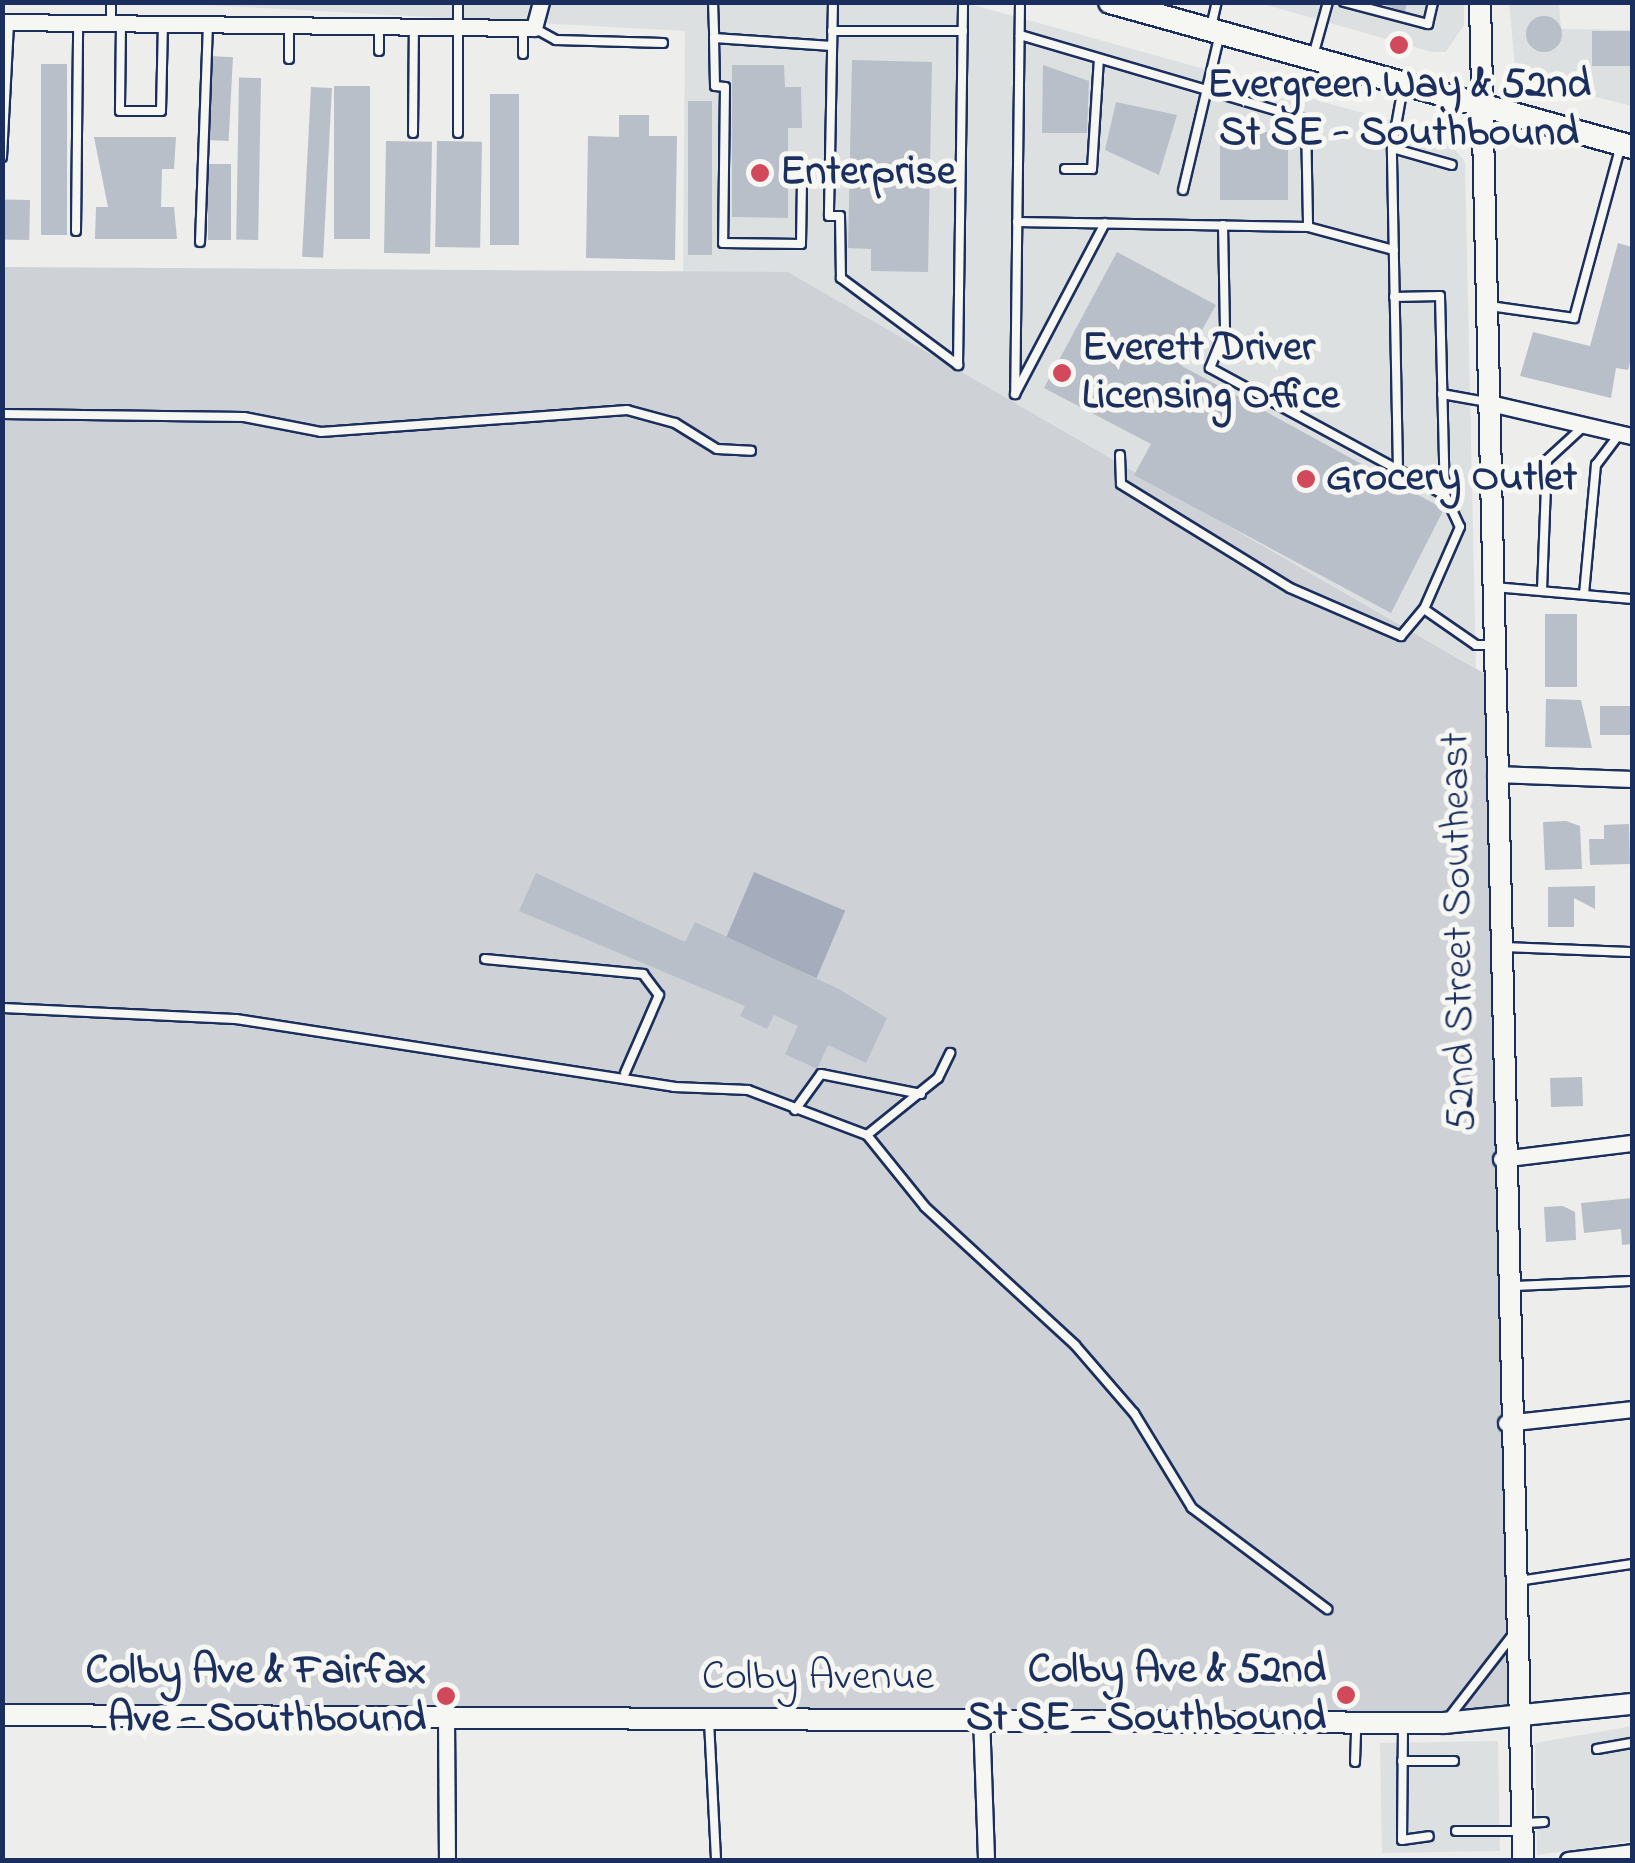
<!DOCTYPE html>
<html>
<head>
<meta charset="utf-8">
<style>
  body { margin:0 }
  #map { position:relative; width:1635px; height:1863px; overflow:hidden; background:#edeeec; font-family:"Indie Flower",sans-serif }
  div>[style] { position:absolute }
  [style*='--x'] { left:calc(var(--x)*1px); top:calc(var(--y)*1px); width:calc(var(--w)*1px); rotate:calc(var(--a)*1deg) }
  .built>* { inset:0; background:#dde0e1; transform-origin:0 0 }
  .green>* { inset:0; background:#ced2d7 }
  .water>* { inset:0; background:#a5acbc; transform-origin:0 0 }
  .building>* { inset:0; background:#b9bfc8; transform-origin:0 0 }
  .round { border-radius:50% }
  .roads { filter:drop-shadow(2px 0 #1b2f5e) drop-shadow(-2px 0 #1b2f5e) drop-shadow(0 2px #1b2f5e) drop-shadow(0 -2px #1b2f5e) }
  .lane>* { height:8px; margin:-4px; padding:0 4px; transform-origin:4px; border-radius:4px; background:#f6f6f2 }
  .street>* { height:15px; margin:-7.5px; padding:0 7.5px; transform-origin:7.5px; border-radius:7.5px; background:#f6f6f2 }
  .secondary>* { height:20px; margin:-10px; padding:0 10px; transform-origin:10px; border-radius:10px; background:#f6f6f2 }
  .primary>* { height:22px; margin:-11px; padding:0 11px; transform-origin:11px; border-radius:11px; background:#f6f6f2 }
  .dots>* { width:28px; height:28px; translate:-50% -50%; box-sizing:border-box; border:5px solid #f6f6f2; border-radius:50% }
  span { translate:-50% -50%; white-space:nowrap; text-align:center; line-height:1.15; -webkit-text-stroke:10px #f6f6f2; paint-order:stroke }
  .poi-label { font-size:42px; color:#1b2f5e; font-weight:700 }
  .left { translate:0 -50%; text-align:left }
  .right { translate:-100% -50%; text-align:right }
  .street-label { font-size:42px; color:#1b2f5e }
  .frame { position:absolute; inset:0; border:5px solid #1b2f5e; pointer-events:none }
</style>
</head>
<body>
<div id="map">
  <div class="built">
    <div style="clip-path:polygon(170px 3px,966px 3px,1443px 135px,1465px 162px,1476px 668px,788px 272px,683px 273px,685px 31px)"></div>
    <div style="clip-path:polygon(1259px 3px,1464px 3px,1464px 25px,1446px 52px,1432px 52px)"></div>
    <div style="clip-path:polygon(1509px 3px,1559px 3px,1561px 29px,1632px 30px,1632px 106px,1516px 77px)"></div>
    <div style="clip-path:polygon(1632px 1726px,1632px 1841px,1537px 1855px,1535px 1743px)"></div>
    <div style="left:1498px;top:1741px;width:110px;height:118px;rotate:89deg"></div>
  </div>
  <div class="green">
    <div style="clip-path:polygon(3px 267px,788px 272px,1494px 679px,1519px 1718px,3px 1715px)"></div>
  </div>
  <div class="water">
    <div style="left:754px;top:872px;width:99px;height:73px;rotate:23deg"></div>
  </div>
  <div class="building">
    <div style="clip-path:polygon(1376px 2px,1407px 2px,1405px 12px)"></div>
    <div class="round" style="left:1526px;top:16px;width:36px;height:36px"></div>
    <div style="left:1632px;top:31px;width:35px;height:40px;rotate:90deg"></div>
    <div style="left:211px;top:56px;width:22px;height:84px;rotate:3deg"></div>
    <div style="clip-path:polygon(852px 60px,932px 62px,928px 272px,871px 271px,871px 249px,848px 248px)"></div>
    <div style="left:41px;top:64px;width:26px;height:171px"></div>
    <div style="clip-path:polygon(732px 65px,784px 65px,785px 87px,801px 87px,802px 128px,788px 128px,788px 218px,732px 217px)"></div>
    <div style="clip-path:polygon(1043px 65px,1089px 81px,1087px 133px,1042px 133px)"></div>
    <div style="left:261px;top:78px;width:162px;height:22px;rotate:91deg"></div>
    <div style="left:334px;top:86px;width:36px;height:153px"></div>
    <div style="left:311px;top:87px;width:21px;height:170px;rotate:3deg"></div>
    <div style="left:490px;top:94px;width:29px;height:151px"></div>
    <div style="left:688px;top:101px;width:24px;height:154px"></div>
    <div style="clip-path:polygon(1116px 102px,1177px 115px,1159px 175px,1105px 150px)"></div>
    <div style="clip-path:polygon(619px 115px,649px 115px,649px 136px,677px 136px,675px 260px,586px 258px,588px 136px,619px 137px)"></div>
    <div style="left:1220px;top:132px;width:68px;height:68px"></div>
    <div style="clip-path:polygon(94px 137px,176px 137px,174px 169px,162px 169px,161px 207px,174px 207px,177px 239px,95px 239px,96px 207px,108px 207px)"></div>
    <div style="left:386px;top:141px;width:46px;height:112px;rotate:1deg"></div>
    <div style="left:437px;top:141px;width:45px;height:106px;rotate:1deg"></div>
    <div style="left:208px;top:164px;width:23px;height:76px"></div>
    <div style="left:30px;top:200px;width:40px;height:28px;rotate:91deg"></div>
    <div style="clip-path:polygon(1618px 243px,1632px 247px,1632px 353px,1628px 370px,1616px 368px,1611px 398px,1520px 376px,1533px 332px,1590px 346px)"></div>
    <div style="clip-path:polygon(1117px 252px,1216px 305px,1182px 366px,1444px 509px,1391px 613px,1134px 475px,1151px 444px,1044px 388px)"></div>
    <div style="left:1545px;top:614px;width:32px;height:73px"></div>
    <div style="clip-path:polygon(1546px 699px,1581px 700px,1592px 748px,1545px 747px)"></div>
    <div style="left:1600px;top:706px;width:32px;height:29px"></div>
    <div style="clip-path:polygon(1566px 821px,1580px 826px,1582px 869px,1545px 870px,1543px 822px)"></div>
    <div style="clip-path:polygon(1629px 824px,1630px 864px,1590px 865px,1589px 839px,1604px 839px,1604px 825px)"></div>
    <div style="clip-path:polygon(536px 873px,685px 942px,695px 922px,839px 989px,887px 1018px,866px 1063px,828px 1045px,817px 1069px,785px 1054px,798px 1026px,774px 1015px,767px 1029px,740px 1016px,745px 1006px,519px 911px)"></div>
    <div style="clip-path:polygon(1595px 886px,1595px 909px,1574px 898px,1574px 927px,1548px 927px,1548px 887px)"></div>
    <div style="left:1582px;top:1077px;width:29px;height:32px;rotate:88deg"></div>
    <div style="clip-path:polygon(1632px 1198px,1632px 1244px,1622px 1245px,1621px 1229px,1584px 1233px,1581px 1203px)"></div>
    <div style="clip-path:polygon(1563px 1206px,1575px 1212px,1576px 1240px,1546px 1242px,1544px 1207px)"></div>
  </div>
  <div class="roads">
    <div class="lane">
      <div style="--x:111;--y:2;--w:21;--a:90"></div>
      <div style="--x:458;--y:2;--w:131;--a:90"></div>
      <div style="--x:713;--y:2;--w:36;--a:88"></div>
      <div style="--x:714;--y:38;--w:118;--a:3.9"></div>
      <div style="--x:833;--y:2;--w:214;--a:91.1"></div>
      <div style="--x:829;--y:216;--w:11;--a:0"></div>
      <div style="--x:840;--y:216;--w:62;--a:89.1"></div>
      <div style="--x:841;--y:278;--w:146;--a:36.6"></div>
      <div style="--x:958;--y:365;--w:363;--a:-89.2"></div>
      <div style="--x:1020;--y:2;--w:392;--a:90.7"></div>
      <div style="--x:1015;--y:394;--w:193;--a:-62.2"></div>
      <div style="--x:1344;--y:2;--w:87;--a:14.7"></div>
      <div style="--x:1428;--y:24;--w:23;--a:-77"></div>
      <div style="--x:121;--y:25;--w:86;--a:90.7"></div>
      <div style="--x:120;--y:111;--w:41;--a:0"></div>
      <div style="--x:161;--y:111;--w:87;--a:-88.7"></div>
      <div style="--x:379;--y:26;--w:25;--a:90"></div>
      <div style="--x:1211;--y:27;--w:26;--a:-77"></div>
      <div style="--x:534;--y:28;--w:25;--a:29"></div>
      <div style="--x:556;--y:40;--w:107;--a:1.6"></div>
      <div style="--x:832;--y:31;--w:131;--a:0"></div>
      <div style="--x:1020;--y:35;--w:298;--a:16.4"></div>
      <div style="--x:1306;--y:119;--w:108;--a:88.9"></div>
      <div style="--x:714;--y:38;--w:48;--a:88.8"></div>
      <div style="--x:715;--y:86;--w:10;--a:6"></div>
      <div style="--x:725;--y:87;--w:156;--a:90.7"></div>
      <div style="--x:723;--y:243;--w:78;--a:0.7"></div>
      <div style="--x:801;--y:244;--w:62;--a:-89.1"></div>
      <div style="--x:523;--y:54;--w:26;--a:-90"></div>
      <div style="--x:1313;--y:56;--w:56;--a:-74.5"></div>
      <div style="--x:289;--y:59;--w:34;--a:-90"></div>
      <div style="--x:413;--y:133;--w:106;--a:-89.5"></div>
      <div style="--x:1392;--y:148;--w:62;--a:15.8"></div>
      <div style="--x:2;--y:157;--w:135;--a:-87"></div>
      <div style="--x:1065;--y:169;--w:27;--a:0"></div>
      <div style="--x:1092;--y:169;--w:110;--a:-86.4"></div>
      <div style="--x:1183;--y:190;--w:160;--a:-76.7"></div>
      <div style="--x:1017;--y:222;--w:291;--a:1"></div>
      <div style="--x:1308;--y:227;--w:89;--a:15"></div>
      <div style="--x:1223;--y:225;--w:106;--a:88.9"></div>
      <div style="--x:1225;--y:331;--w:40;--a:112"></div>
      <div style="--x:1210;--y:368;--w:267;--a:28.4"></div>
      <div style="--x:76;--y:231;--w:208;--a:-89.4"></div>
      <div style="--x:200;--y:242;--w:218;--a:-87.9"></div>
      <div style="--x:1394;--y:297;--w:46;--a:-1.2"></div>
      <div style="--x:1440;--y:296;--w:199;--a:88.6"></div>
      <div style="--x:1445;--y:495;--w:35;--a:65"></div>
      <div style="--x:1460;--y:527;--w:90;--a:113.7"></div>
      <div style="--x:1424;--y:609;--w:63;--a:34.7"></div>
      <div style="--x:1476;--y:645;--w:18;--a:0"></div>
      <div style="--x:1490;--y:306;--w:85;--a:8.1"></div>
      <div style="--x:1574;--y:318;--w:175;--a:-74.8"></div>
      <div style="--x:1442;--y:394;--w:46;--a:10.1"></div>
      <div style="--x:2;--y:414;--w:242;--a:0.7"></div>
      <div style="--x:244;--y:417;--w:78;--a:11"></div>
      <div style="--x:321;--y:432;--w:307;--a:-4.1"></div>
      <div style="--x:627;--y:410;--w:50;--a:15.2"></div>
      <div style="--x:675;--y:423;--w:49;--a:31.8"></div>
      <div style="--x:717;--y:449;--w:34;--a:3"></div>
      <div style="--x:1120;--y:455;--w:29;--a:88"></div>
      <div style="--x:1121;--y:484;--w:198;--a:31.6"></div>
      <div style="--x:1290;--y:588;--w:121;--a:23.4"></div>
      <div style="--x:1401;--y:636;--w:35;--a:-50"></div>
      <div style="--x:1398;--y:470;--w:322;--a:-91.1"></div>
      <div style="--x:1392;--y:148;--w:62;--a:-79.8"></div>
      <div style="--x:1494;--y:587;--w:139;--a:5"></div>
      <div style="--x:1542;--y:590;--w:130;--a:-87.8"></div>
      <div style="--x:1547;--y:460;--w:50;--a:-42.6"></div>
      <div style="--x:1584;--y:594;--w:130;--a:-84.7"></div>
      <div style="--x:1596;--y:465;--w:40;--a:-53"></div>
      <div style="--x:1502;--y:947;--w:130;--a:2.2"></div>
      <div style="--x:485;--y:959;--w:159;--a:5.4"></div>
      <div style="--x:643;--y:974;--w:26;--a:53"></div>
      <div style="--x:659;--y:995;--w:85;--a:113.6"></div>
      <div style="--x:2;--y:1008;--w:234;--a:2.7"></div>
      <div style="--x:236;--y:1019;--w:443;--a:8.8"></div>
      <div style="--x:674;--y:1087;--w:74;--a:2.3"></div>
      <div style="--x:748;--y:1090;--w:127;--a:20.7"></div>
      <div style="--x:867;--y:1135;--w:91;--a:-38.8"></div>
      <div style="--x:938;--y:1078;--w:28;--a:-64"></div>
      <div style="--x:795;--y:1110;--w:44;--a:-54.2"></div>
      <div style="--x:821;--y:1074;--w:102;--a:11.3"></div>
      <div style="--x:867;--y:1135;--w:92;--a:51.1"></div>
      <div style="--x:925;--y:1207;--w:204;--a:42.6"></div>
      <div style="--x:1075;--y:1345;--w:90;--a:49.1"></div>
      <div style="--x:1134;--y:1413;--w:111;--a:58.6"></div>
      <div style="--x:1192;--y:1508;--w:169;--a:36.8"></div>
      <div style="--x:1513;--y:1286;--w:119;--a:-2.4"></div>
      <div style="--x:1518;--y:1581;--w:115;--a:-8.5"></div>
      <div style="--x:1450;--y:1716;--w:100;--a:-52.3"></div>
      <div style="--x:709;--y:1721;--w:139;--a:87.1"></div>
      <div style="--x:1403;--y:1727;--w:113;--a:90.5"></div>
      <div style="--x:1402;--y:1840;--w:27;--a:-8"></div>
      <div style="--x:1597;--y:1749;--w:36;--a:-10"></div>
      <div style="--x:1402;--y:1761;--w:52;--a:0"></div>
      <div style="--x:1355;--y:1762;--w:35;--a:-88"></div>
      <div style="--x:1526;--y:1823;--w:18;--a:-3"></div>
      <div style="--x:1456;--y:1831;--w:66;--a:0"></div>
    </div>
    <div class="street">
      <div style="--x:2;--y:22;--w:532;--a:0.65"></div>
      <div style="--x:534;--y:28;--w:27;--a:-75"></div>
      <div style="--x:1494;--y:404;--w:142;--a:13.1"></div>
      <div style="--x:1495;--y:774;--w:137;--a:2.1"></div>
      <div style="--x:1501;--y:1159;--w:132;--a:-7"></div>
      <div style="--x:1506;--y:1423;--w:127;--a:-6.3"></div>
      <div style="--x:981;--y:1715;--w:145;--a:88"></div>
      <div style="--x:446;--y:1718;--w:142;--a:89.6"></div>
      <div style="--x:1568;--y:1860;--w:64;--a:-7.1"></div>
    </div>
    <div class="secondary">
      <div style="--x:1480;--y:2;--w:1858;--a:88.67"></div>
      <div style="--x:2;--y:1715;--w:1442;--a:0.32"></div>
      <div style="--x:1444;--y:1723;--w:189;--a:-5.8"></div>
    </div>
    <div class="primary">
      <div style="--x:1110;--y:2;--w:542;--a:15.52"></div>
    </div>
  </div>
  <div class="dots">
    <div style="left:1399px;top:45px;background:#d1495b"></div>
    <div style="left:760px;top:173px;background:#d1495b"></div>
    <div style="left:1062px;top:373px;background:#d1495b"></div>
    <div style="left:1306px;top:479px;background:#d1495b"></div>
    <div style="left:1346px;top:1695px;background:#d1495b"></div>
    <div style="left:446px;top:1696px;background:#d1495b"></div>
  </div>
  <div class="poi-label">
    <span style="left:1399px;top:110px">Evergreen Way &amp; 52nd<br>St SE - Southbound</span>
    <span class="left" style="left:780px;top:173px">Enterprise</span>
    <span class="left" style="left:1082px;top:373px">Everett Driver<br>Licensing Office</span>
    <span class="left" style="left:1326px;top:479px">Grocery Outlet</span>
    <span class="right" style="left:1326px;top:1695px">Colby Ave &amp; 52nd<br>St SE - Southbound</span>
    <span class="right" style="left:426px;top:1696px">Colby Ave &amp; Fairfax<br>Ave - Southbound</span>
  </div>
  <div class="street-label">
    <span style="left:1460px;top:932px;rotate:-91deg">52nd Street Southeast</span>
    <span style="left:818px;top:1678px">Colby Avenue</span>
  </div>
  <div class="frame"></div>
</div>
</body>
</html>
